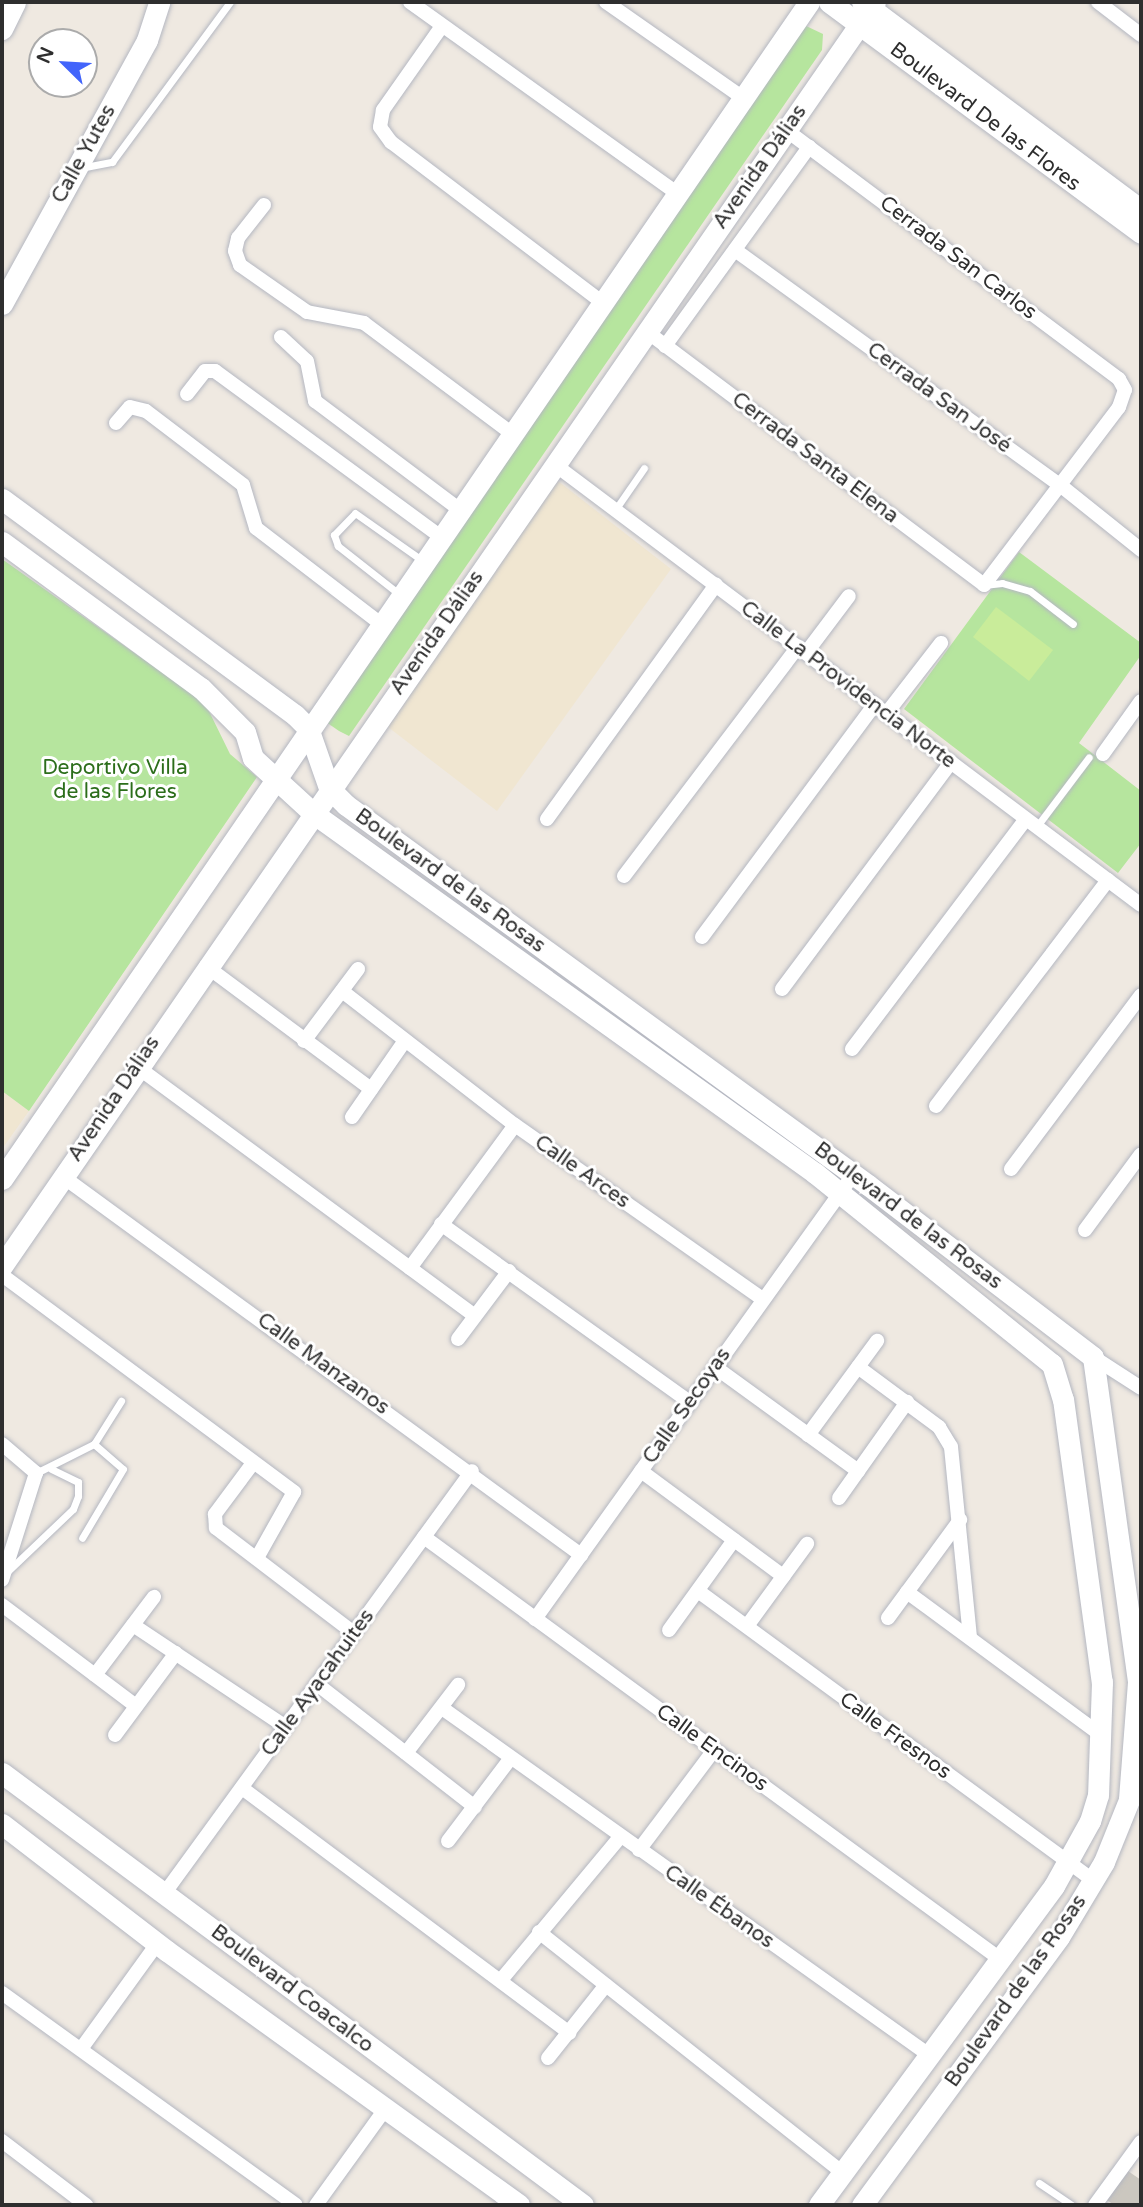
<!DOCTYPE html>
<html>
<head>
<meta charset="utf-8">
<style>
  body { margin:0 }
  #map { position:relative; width:1143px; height:2207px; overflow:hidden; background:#efe9e1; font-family:"Varela Round",sans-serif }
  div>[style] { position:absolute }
  .education>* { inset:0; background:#f0e6d1 }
  .green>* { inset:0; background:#b6e59e }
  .pitch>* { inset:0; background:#c9ec9a }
  .building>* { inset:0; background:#cbc7bf }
  .roads { filter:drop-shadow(0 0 2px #b4b7c1) drop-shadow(0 0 2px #b4b7c1) }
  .lane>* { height:7px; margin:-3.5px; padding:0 3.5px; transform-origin:3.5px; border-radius:3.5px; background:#fff }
  .street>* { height:14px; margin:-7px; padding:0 7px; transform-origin:7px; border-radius:7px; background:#fff }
  .secondary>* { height:21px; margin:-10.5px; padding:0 10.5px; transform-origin:10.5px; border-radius:10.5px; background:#fff }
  span { translate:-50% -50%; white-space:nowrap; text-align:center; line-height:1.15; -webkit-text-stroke:6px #fff; paint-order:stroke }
  .street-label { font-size:21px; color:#2e2e2e }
  .park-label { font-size:21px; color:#2c6e1b }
  .frame { position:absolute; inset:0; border:4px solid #2e2e2e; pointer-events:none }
  .north { position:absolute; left:28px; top:28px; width:70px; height:70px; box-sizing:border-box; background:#fff; border:2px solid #ababab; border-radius:50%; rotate:294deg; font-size:19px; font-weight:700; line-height:28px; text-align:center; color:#2e2e2e }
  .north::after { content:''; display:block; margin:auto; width:24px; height:32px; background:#4264fb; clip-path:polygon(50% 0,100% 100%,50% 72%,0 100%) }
</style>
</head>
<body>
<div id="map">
  <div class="education">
    <i style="clip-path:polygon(558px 481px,671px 569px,497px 811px,388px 727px)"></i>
    <i style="clip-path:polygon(2px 1091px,29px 1111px,2px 1149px)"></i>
  </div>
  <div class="green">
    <i style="clip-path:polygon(804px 25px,823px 34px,822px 50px,349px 736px,339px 731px,326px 722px)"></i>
    <i style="clip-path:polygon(1019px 552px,1141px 643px,1141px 655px,1079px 743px,1141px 791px,1141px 843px,1118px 873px,904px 709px)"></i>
    <i style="clip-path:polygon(2px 559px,205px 703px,230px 754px,257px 777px,29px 1111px,2px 1091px)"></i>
  </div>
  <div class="pitch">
    <i style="clip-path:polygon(996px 607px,1053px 650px,1029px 681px,973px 637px)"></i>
  </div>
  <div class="building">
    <i style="clip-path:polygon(1128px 2171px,1141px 2180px,1141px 2205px,1114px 2205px,1107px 2200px)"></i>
  </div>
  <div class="roads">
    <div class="lane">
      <i style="left:80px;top:168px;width:33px;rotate:-11deg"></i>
      <i style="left:112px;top:162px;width:199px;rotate:-53.6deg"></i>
      <i style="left:615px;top:510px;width:51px;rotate:-55.4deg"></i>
      <i style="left:984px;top:585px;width:18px;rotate:-6deg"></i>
      <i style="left:1002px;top:583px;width:29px;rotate:16deg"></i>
      <i style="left:1030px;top:591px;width:54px;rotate:37.5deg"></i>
      <i style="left:399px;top:594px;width:78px;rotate:-141.8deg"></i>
      <i style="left:338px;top:546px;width:12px;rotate:-110deg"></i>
      <i style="left:334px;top:535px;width:30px;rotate:-46deg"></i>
      <i style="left:355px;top:513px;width:83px;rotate:35.2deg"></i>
      <i style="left:1037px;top:826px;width:86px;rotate:-53deg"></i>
      <i style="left:94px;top:1444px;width:51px;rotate:-57.9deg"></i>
      <i style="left:36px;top:1473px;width:65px;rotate:-26.6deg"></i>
      <i style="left:94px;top:1444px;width:38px;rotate:41deg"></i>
      <i style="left:123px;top:1469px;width:80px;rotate:120.7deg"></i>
      <i style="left:9px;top:1570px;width:88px;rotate:-43.6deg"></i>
      <i style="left:73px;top:1509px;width:14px;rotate:-69deg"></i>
      <i style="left:78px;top:1496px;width:14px;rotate:-90deg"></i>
      <i style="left:78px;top:1482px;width:30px;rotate:-154deg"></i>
      <i style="left:1039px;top:2183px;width:40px;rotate:34deg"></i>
    </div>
    <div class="street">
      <i style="left:410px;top:2px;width:328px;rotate:35.6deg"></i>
      <i style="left:606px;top:2px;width:167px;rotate:35deg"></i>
      <i style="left:1098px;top:2px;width:54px;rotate:37.5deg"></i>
      <i style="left:442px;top:26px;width:103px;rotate:125.1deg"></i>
      <i style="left:383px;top:110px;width:17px;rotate:100deg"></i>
      <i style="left:380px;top:127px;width:19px;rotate:54deg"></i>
      <i style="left:391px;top:142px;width:265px;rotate:37.2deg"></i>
      <i style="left:264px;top:205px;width:42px;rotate:128.2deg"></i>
      <i style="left:238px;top:238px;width:13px;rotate:103deg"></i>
      <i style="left:235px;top:251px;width:15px;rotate:70deg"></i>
      <i style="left:240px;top:265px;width:82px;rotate:35deg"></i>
      <i style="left:307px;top:312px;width:58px;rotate:10.9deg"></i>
      <i style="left:364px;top:323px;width:184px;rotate:36.8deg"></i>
      <i style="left:735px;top:250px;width:401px;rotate:35.9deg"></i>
      <i style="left:1060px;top:485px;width:104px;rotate:38.7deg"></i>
      <i style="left:646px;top:331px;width:423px;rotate:36.9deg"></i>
      <i style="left:984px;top:585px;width:223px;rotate:-52.8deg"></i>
      <i style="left:1119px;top:407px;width:18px;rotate:-71deg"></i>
      <i style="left:1125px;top:390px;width:13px;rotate:-119deg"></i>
      <i style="left:1119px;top:379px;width:416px;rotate:-143.2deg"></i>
      <i style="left:281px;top:337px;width:35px;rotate:43deg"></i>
      <i style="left:307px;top:361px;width:41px;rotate:78.7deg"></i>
      <i style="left:315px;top:401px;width:180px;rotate:36.9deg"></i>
      <i style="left:665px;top:346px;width:246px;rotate:-54.1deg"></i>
      <i style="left:187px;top:394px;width:29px;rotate:-52deg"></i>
      <i style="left:205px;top:371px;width:10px"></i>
      <i style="left:215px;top:371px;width:279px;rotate:36.3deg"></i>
      <i style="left:116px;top:423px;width:21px;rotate:-49deg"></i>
      <i style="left:130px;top:407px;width:16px;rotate:14deg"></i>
      <i style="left:146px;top:411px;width:122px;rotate:37.3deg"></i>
      <i style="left:243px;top:485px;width:45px;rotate:73.2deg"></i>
      <i style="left:256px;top:528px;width:156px;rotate:37.5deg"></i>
      <i style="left:554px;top:464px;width:734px;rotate:36.92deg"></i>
      <i style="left:806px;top:653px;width:71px;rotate:-53deg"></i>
      <i style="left:886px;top:714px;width:90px;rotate:-52.2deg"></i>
      <i style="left:1103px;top:754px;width:65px;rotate:-54.4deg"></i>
      <i style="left:547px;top:819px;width:289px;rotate:-54.2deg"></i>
      <i style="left:624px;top:876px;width:288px;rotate:-52.8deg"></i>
      <i style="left:702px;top:937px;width:289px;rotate:-53.4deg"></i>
      <i style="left:206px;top:966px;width:206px;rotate:36.7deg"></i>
      <i style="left:782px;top:989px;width:283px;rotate:-53.3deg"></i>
      <i style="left:342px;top:991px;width:219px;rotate:37.8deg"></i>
      <i style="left:515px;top:1125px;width:303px;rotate:35.1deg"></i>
      <i style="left:304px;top:1041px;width:90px;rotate:-53.1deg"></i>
      <i style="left:852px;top:1049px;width:288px;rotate:-52.9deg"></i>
      <i style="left:136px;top:1066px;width:421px;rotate:36.4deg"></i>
      <i style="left:936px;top:1106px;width:284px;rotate:-52.7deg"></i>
      <i style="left:352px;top:1117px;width:91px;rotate:-55.3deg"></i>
      <i style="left:1011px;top:1169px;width:217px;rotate:-53.2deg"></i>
      <i style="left:62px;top:1176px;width:643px;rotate:36.14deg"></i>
      <i style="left:441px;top:1224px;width:306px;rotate:35.6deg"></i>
      <i style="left:1085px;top:1230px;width:94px;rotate:-53.6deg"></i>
      <i style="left:410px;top:1268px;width:177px;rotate:-53.7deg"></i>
      <i style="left:2px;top:1275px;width:364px;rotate:36.6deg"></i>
      <i style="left:294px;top:1492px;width:76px;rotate:119.3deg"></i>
      <i style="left:458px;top:1339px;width:85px;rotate:-53.1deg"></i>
      <i style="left:1093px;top:1357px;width:57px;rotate:32.9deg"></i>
      <i style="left:715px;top:1367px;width:177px;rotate:36deg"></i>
      <i style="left:858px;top:1367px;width:101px;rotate:36.5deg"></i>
      <i style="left:939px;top:1427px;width:23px;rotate:59deg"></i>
      <i style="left:951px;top:1447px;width:190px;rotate:84.3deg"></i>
      <i style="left:808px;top:1435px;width:117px;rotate:-53.7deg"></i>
      <i style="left:2px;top:1444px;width:45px;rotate:40.5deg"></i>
      <i style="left:36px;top:1473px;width:112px;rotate:107.6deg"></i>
      <i style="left:253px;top:1463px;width:64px;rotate:126.7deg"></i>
      <i style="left:215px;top:1514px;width:14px;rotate:86deg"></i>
      <i style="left:216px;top:1528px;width:173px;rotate:37.3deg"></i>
      <i style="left:641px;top:1471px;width:177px;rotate:36.5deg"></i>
      <i style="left:839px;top:1498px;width:118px;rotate:-54.7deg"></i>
      <i style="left:424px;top:1537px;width:714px;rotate:36.23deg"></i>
      <i style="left:698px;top:1591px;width:489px;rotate:36.2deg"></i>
      <i style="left:907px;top:1592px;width:242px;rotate:36.4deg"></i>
      <i style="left:2px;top:1605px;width:168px;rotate:37deg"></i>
      <i style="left:888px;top:1618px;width:122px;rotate:-53.7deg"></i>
      <i style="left:535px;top:1619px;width:546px;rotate:-54.39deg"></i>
      <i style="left:133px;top:1625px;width:184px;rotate:33.7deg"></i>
      <i style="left:747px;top:1626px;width:102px;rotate:-53.8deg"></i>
      <i style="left:669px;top:1630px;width:111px;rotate:-54.2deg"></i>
      <i style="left:95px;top:1675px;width:98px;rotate:-52.9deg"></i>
      <i style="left:317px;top:1684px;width:200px;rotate:37.9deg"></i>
      <i style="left:442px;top:1708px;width:598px;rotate:35.47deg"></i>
      <i style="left:115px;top:1735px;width:102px;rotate:-53.4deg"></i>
      <i style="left:406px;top:1753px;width:86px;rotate:-52.6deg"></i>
      <i style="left:242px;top:1788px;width:409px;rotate:36.8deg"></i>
      <i style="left:448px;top:1841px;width:103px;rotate:-52.9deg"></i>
      <i style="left:639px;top:1850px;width:125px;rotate:-53.1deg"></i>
      <i style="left:164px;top:1894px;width:523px;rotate:-53.94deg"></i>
      <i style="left:539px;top:1932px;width:389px;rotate:38.4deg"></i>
      <i style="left:501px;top:1980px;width:186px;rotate:-50.2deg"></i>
      <i style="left:2px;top:1993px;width:362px;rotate:35.8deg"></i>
      <i style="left:81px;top:2049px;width:130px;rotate:-54.1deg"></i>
      <i style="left:548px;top:2058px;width:93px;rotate:-51.5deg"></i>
      <i style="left:2px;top:2141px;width:106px;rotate:37.3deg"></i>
      <i style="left:316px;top:2205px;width:120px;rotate:-54.2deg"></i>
      <i style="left:1095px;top:2205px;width:78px;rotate:-53.9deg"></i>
    </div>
    <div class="secondary">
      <i style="left:829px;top:2px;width:388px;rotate:36.5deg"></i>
      <i style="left:862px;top:2px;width:348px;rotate:36.7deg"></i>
      <i style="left:2px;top:29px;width:30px;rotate:-64deg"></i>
      <i style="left:2px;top:304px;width:301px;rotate:-61.2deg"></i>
      <i style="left:147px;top:40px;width:40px;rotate:-72deg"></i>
      <i style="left:2px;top:499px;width:364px;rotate:36.4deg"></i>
      <i style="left:295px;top:715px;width:18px;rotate:45deg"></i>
      <i style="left:308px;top:728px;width:64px;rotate:70.7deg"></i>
      <i style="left:329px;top:788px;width:24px;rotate:45deg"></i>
      <i style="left:346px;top:805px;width:646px;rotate:36.05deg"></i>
      <i style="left:868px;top:1185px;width:283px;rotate:37.4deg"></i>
      <i style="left:1093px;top:1357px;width:328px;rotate:82.1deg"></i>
      <i style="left:1138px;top:1682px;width:118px;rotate:94.4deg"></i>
      <i style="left:1129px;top:1800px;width:67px;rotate:112deg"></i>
      <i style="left:1104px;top:1862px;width:87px;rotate:121deg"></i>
      <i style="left:1059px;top:1937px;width:333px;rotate:126.3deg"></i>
      <i style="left:2px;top:542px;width:247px;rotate:36.3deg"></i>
      <i style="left:201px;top:688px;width:62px;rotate:45deg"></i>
      <i style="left:245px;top:732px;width:27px;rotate:73deg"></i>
      <i style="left:253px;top:758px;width:81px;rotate:42.5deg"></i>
      <i style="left:313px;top:813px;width:618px;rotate:35.65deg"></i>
      <i style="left:815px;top:1173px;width:304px;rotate:38.9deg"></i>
      <i style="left:1052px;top:1364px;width:37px;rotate:73deg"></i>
      <i style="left:1063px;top:1399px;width:286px;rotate:82.2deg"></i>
      <i style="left:1102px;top:1682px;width:113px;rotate:92deg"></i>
      <i style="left:1098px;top:1795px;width:27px;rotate:107deg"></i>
      <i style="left:1090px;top:1821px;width:74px;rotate:119deg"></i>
      <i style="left:1054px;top:1886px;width:396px;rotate:126.4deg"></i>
      <i style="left:2px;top:1179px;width:1427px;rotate:-55.56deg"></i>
      <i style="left:2px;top:1266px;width:1536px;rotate:-55.37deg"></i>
      <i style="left:2px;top:1773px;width:724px;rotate:36.63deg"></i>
      <i style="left:2px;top:1824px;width:208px;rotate:37.6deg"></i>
      <i style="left:167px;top:1951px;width:434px;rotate:35.8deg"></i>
    </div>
  </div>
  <div class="street-label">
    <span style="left:985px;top:117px;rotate:37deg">Boulevard De las Flores</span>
    <span style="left:84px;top:154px;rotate:-61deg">Calle Yutes</span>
    <span style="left:760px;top:167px;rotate:-55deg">Avenida Dálias</span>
    <span style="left:958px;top:258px;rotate:37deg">Cerrada San Carlos</span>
    <span style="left:939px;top:398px;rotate:36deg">Cerrada San José</span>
    <span style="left:815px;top:458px;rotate:37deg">Cerrada Santa Elena</span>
    <span style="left:437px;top:633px;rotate:-55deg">Avenida Dálias</span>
    <span style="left:848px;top:685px;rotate:37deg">Calle La Providencia Norte</span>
    <span style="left:450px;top:881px;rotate:36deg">Boulevard de las Rosas</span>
    <span style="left:114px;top:1099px;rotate:-56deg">Avenida Dálias</span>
    <span style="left:582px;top:1172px;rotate:35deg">Calle Arces</span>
    <span style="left:908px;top:1216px;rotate:37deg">Boulevard de las Rosas</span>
    <span style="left:323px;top:1364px;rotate:36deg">Calle Manzanos</span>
    <span style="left:687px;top:1406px;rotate:-55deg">Calle Secoyas</span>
    <span style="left:318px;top:1683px;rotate:-54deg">Calle Ayacahuites</span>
    <span style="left:895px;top:1736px;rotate:36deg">Calle Fresnos</span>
    <span style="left:712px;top:1748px;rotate:36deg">Calle Encinos</span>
    <span style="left:719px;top:1907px;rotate:35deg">Calle Ébanos</span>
    <span style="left:292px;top:1989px;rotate:37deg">Boulevard Coacalco</span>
    <span style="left:1016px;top:1991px;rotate:-55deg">Boulevard de las Rosas</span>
  </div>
  <div class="park-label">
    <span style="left:115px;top:780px">Deportivo Villa<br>de las Flores</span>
  </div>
  <div class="frame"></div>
  <div class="north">N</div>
</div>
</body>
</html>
